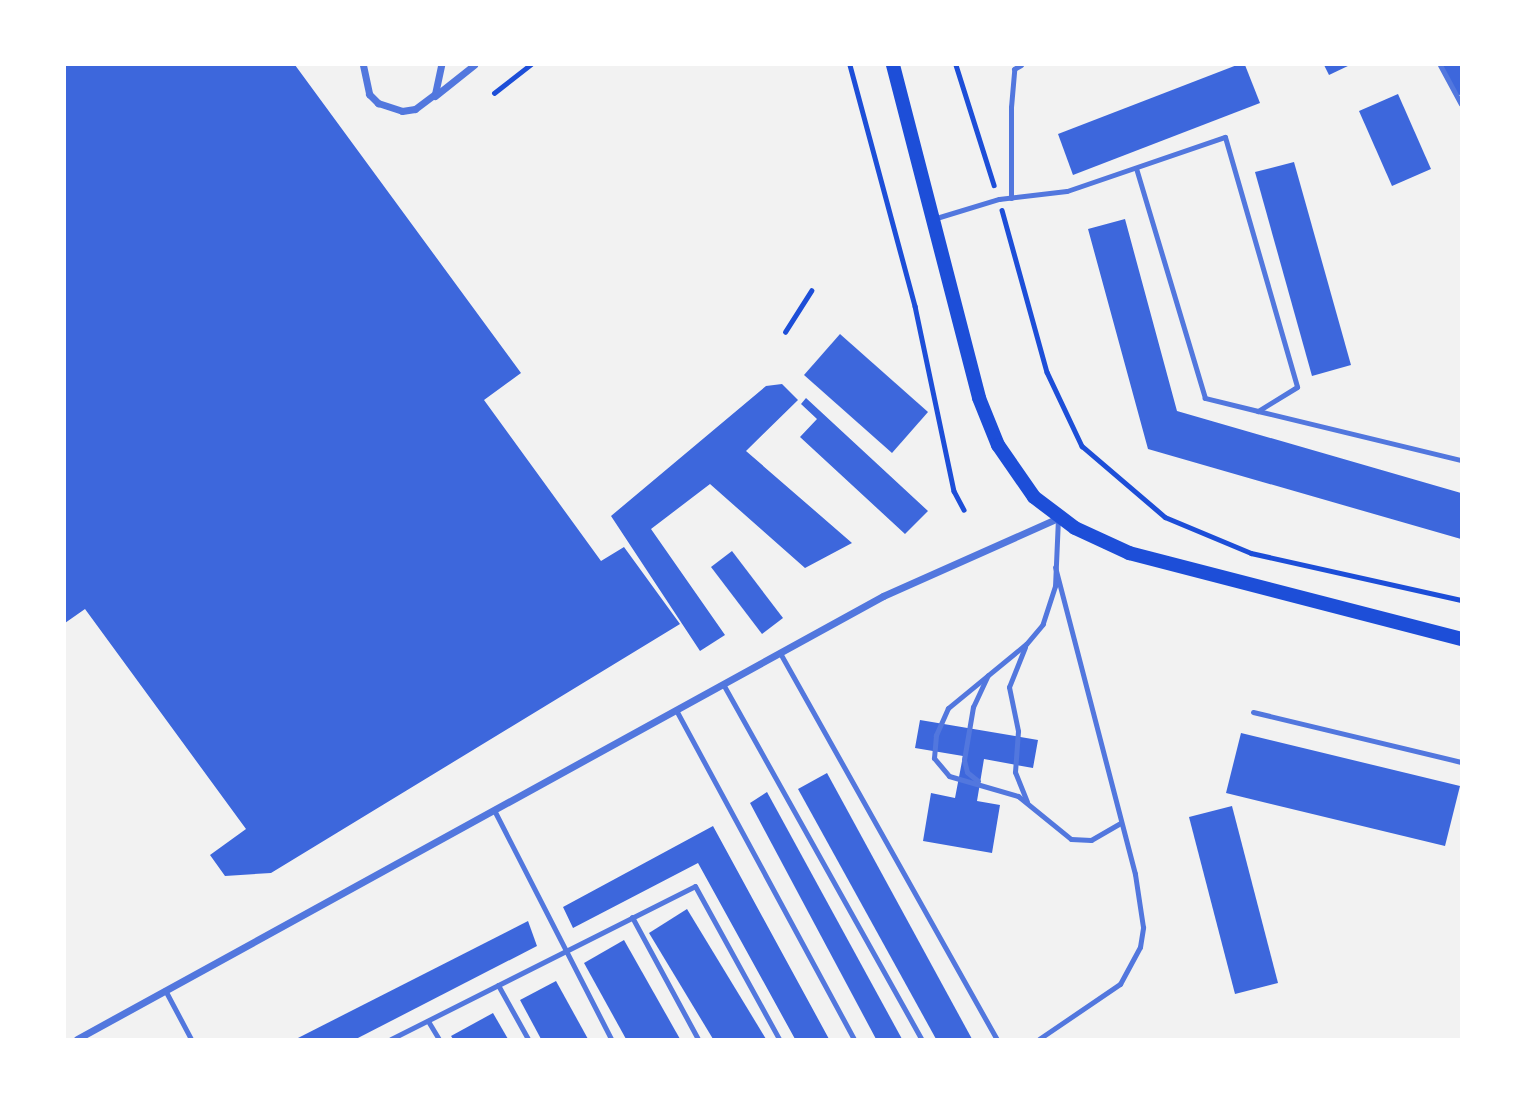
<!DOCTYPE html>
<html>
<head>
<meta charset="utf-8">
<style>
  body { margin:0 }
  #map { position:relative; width:1526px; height:1104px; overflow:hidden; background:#f2f2f2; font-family:Overpass,sans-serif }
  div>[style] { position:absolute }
  .building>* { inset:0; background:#3d67dc }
  .path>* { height:4.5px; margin:-2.25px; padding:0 2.25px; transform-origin:2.25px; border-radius:2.25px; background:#1d4ed8 }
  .service>* { height:5px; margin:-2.5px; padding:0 2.5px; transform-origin:2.5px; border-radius:2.5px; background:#5277de }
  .minor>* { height:7px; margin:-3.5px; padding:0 3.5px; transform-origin:3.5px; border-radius:3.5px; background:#5277de }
  .secondary>* { height:14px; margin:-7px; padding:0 7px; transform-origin:7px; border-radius:7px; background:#1d4ed8 }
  span { translate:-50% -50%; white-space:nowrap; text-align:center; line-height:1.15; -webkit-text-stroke:7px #fff; paint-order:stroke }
  .frame { position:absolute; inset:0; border:66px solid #fff; pointer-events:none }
</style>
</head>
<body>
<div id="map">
  <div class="building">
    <i style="clip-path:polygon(65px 65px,295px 65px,521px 373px,484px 400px,601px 561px,624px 547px,680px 624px,271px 873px,225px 876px,210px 855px,246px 829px,85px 609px,65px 623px)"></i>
    <i style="clip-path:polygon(1237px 65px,1245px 65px,1260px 103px,1073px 175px,1058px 134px)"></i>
    <i style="clip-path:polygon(1324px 65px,1350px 65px,1329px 75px)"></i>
    <i style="clip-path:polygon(1441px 65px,1461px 65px,1461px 94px,1458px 96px)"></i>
    <i style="clip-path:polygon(1398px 94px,1431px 169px,1392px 186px,1359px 111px)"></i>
    <i style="clip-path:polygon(1294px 162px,1351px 365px,1312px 376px,1255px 172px)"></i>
    <i style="clip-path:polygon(1125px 219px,1177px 411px,1461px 493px,1461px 539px,1148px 449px,1088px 229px)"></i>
    <i style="clip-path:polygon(840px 334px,928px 412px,892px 453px,804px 375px)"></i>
    <i style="clip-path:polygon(782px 384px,798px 400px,746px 451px,852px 543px,805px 568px,710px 484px,651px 529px,725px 635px,700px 651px,611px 516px,766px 386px)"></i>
    <i style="clip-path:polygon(806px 398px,928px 511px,905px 534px,800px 437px,817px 419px,801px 404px)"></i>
    <i style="clip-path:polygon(732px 551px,783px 618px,762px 634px,711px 567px)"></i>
    <i style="clip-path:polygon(920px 720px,1038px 740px,1033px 768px,984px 759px,977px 801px,1000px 805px,992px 853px,923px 841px,931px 793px,955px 798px,963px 756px,915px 748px)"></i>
    <i style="clip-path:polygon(1241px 733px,1460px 786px,1445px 846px,1226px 793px)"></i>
    <i style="clip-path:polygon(827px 773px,972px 1039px,936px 1039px,798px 789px)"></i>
    <i style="clip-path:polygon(767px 792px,902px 1039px,876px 1039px,750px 803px)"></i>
    <i style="clip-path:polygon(1232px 806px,1278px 983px,1235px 994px,1189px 817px)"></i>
    <i style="clip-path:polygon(713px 826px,829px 1039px,795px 1039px,698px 863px,573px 928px,563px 907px)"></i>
    <i style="clip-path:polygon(687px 909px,766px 1039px,713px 1039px,649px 933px)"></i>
    <i style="clip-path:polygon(528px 921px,537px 946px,356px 1039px,296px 1039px)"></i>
    <i style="clip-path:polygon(624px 940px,680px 1039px,626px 1039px,584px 963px)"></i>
    <i style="clip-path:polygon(556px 981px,588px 1039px,541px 1039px,520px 1000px)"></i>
    <i style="clip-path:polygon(493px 1013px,508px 1039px,453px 1039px,451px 1036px)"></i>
  </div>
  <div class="path">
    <i style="left:850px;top:65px;width:250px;rotate:74.9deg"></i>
    <i style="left:915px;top:306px;width:189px;rotate:78.1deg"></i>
    <i style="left:954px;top:491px;width:21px;rotate:62deg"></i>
    <i style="left:956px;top:65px;width:126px;rotate:72.4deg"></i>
    <i style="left:494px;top:93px;width:46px;rotate:-37.9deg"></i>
    <i style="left:1002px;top:210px;width:168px;rotate:74.5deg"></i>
    <i style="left:1047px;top:372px;width:82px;rotate:64.7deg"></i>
    <i style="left:1082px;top:446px;width:109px;rotate:40.5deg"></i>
    <i style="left:1165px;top:517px;width:93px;rotate:22.7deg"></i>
    <i style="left:1251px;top:553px;width:215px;rotate:12.6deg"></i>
    <i style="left:785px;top:332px;width:49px;rotate:-57.6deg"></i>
  </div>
  <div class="service">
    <i style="left:1440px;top:65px;width:44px;rotate:61.7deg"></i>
    <i style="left:1011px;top:198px;width:91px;rotate:-90deg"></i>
    <i style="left:1011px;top:107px;width:38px;rotate:-85deg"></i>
    <i style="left:1014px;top:69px;width:8px;rotate:-30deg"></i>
    <i style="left:933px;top:219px;width:69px;rotate:-16.9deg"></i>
    <i style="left:999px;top:199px;width:68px;rotate:-6.7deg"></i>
    <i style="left:1067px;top:191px;width:167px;rotate:-18.9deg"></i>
    <i style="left:1225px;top:137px;width:260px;rotate:73.9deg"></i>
    <i style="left:1297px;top:387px;width:46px;rotate:148.4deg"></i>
    <i style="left:1258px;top:411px;width:55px;rotate:-166.2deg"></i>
    <i style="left:1205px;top:398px;width:240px;rotate:-106.7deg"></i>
    <i style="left:1258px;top:411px;width:209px;rotate:13.6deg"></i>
    <i style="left:1058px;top:518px;width:68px;rotate:92.5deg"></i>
    <i style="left:1055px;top:586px;width:40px;rotate:108deg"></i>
    <i style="left:1043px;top:624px;width:26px;rotate:130deg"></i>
    <i style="left:1026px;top:644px;width:101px;rotate:140.6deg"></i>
    <i style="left:948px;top:708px;width:30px;rotate:114deg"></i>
    <i style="left:936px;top:735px;width:23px;rotate:95deg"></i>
    <i style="left:934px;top:758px;width:23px;rotate:50deg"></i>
    <i style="left:949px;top:776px;width:72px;rotate:16.2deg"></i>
    <i style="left:1018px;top:796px;width:68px;rotate:39.1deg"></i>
    <i style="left:1071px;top:839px;width:20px;rotate:3deg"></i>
    <i style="left:1091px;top:840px;width:34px;rotate:-30deg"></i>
    <i style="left:1025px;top:647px;width:43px;rotate:111.8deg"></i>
    <i style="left:1009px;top:687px;width:45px;rotate:78.4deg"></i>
    <i style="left:1018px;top:731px;width:41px;rotate:94.2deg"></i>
    <i style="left:1015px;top:772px;width:32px;rotate:68deg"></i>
    <i style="left:780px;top:653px;width:443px;rotate:60.7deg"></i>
    <i style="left:723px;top:684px;width:406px;rotate:60.8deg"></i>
    <i style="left:676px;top:710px;width:374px;rotate:61.6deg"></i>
    <i style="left:1253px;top:712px;width:214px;rotate:13.5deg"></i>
    <i style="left:978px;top:781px;width:14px;rotate:-141deg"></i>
    <i style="left:967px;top:772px;width:12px;rotate:-104deg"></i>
    <i style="left:964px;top:760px;width:54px;rotate:-80.4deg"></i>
    <i style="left:973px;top:707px;width:35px;rotate:-65deg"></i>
    <i style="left:494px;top:810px;width:257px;rotate:62.9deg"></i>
    <i style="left:632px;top:917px;width:139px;rotate:61.6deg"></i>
    <i style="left:498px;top:985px;width:62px;rotate:60.9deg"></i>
    <i style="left:165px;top:990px;width:55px;rotate:62deg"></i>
    <i style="left:428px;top:1021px;width:21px;rotate:59deg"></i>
    <i style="left:391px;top:1039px;width:340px;rotate:-26.7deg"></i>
    <i style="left:695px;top:886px;width:175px;rotate:61.2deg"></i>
    <i style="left:1039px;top:1039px;width:98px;rotate:-34.2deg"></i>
    <i style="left:1120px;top:984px;width:42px;rotate:-61.6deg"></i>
    <i style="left:1140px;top:947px;width:20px;rotate:-81deg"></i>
    <i style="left:1143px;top:927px;width:54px;rotate:-98.6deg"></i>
    <i style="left:1135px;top:874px;width:317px;rotate:-104.6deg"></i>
  </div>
  <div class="minor">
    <i style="left:363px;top:65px;width:30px;rotate:78deg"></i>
    <i style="left:369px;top:94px;width:13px;rotate:45deg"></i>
    <i style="left:378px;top:103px;width:25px;rotate:18deg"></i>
    <i style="left:402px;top:111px;width:13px;rotate:-9deg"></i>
    <i style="left:415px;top:109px;width:25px;rotate:-37deg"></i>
    <i style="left:435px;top:94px;width:30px;rotate:-78deg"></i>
    <i style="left:435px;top:96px;width:50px;rotate:-38.5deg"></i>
    <i style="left:77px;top:1039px;width:920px;rotate:-28.79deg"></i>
    <i style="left:883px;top:596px;width:192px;rotate:-24deg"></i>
  </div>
  <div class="secondary">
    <i style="left:893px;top:65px;width:344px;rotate:75.5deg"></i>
    <i style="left:979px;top:398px;width:51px;rotate:68deg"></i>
    <i style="left:998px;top:445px;width:63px;rotate:55.3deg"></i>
    <i style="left:1034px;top:497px;width:51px;rotate:37.1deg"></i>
    <i style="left:1075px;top:528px;width:60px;rotate:24.8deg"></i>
    <i style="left:1129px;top:553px;width:343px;rotate:14.5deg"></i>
  </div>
  <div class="frame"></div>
</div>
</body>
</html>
